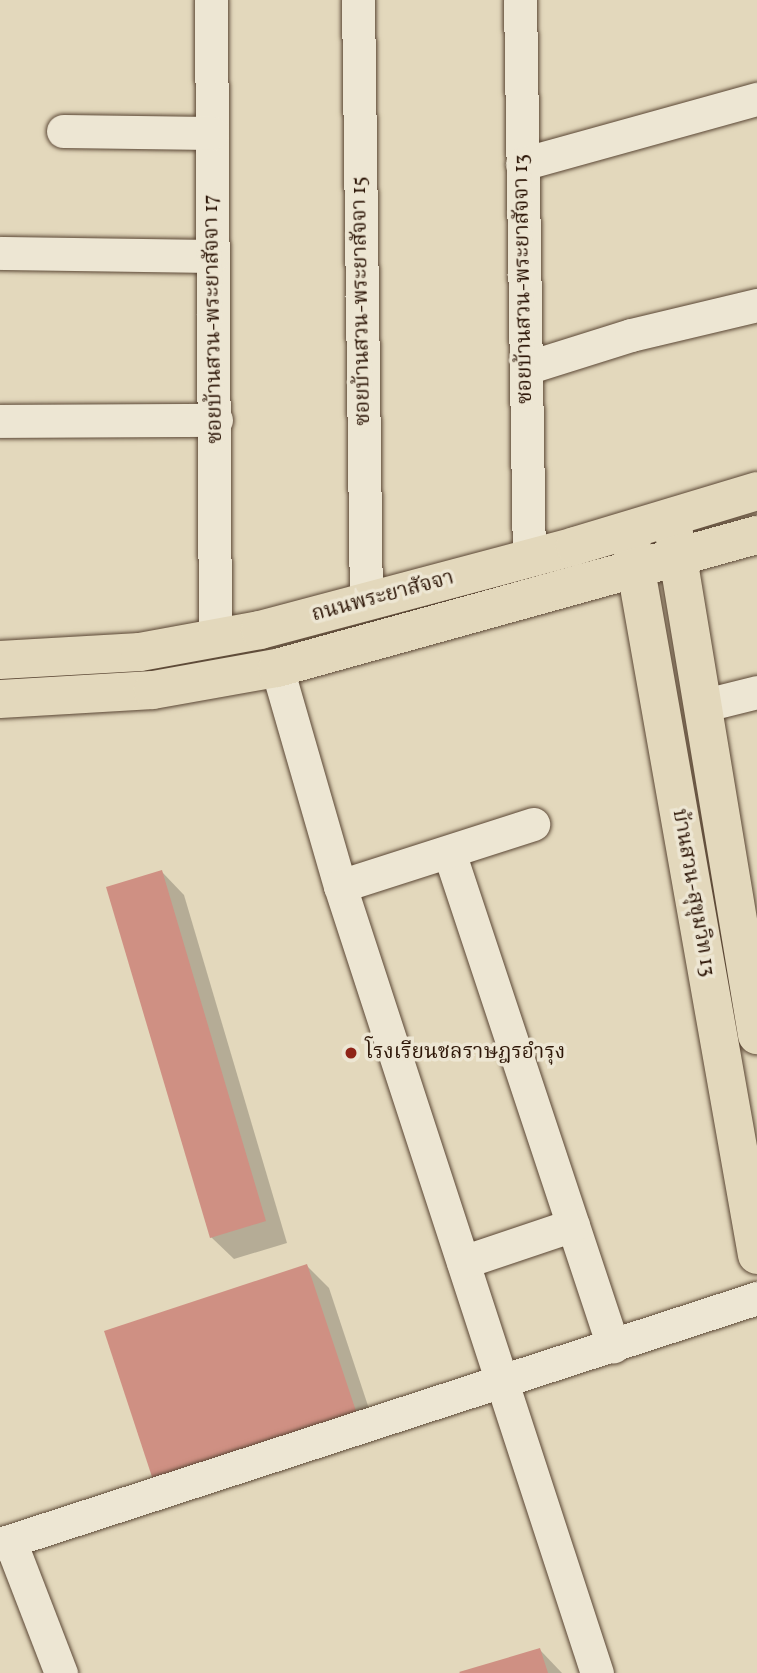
<!DOCTYPE html>
<html>
<head>
<meta charset="utf-8">
<style>
  body { margin:0 }
  #map { position:relative; width:757px; height:1673px; overflow:hidden; background:#e3d8bc; font-family:Vollkorn,"Noto Serif Thai",serif }
  div>[style] { position:absolute }
  .shadow>* { inset:0; background:#0003 }
  .building>* { inset:0; background:#cf9083 }
  .roads { filter:drop-shadow(0 0 2px #5a4634) drop-shadow(0 0 2px #5a4634) }
  .minor>* { height:33px; margin:-16.5px; padding:0 16.5px; transform-origin:16.5px; border-radius:16.5px; background:#ede6d3 }
  .major>* { height:38px; margin:-19px; padding:0 19px; transform-origin:19px; border-radius:19px; background:#e3d8bc }
  .dots>* { width:19px; height:19px; translate:-50% -50%; box-sizing:border-box; border:4px solid #ede6d3; border-radius:50% }
  span { translate:-50% -50%; white-space:nowrap; text-align:center; line-height:1.15; -webkit-text-stroke:7px #ede6d3; paint-order:stroke }
  .street-label { font-size:21px; color:#2d1607 }
  .poi-label { font-size:21px; color:#2d1607 }
  .left { translate:0 -50%; text-align:left }
</style>
</head>
<body>
<div id="map">
  <div class="shadow">
    <i style="clip-path:polygon(162px 872px,184px 895px,287px 1243px,234px 1259px,211px 1237px)"></i>
    <i style="clip-path:polygon(307px 1266px,329px 1288px,378px 1436px,177px 1501px)"></i>
    <i style="clip-path:polygon(540px 1650px,562px 1673px,463px 1673px)"></i>
  </div>
  <div class="building">
    <i style="clip-path:polygon(162px 870px,266px 1221px,210px 1238px,106px 887px)"></i>
    <i style="clip-path:polygon(307px 1264px,357px 1414px,153px 1480px,104px 1331px)"></i>
    <i style="clip-path:polygon(540px 1648px,548px 1673px,460px 1673px,459px 1672px)"></i>
  </div>
  <div class="roads">
    <div class="minor">
      <i style="left:211px;top:0;width:638px;rotate:89.64deg"></i>
      <i style="left:358px;top:0;width:602px;rotate:89.24deg"></i>
      <i style="left:520px;top:0;width:558px;rotate:89.08deg"></i>
      <i style="left:63px;top:131px;width:149px;rotate:0.8deg"></i>
      <i style="left:522px;top:164px;width:244px;rotate:-15.5deg"></i>
      <i style="left:0;top:253px;width:213px;rotate:0.8deg"></i>
      <i style="left:526px;top:368px;width:110px;rotate:-17.4deg"></i>
      <i style="left:631px;top:335px;width:130px;rotate:-13.4deg"></i>
      <i style="left:0;top:421px;width:216px;rotate:-0.3deg"></i>
      <i style="left:277px;top:668px;width:227px;rotate:73.9deg"></i>
      <i style="left:340px;top:886px;width:828px;rotate:71.92deg"></i>
      <i style="left:701px;top:706px;width:58px;rotate:-14deg"></i>
      <i style="left:449px;top:852px;width:521px;rotate:71.63deg"></i>
      <i style="left:340px;top:886px;width:203px;rotate:-17.8deg"></i>
      <i style="left:463px;top:1262px;width:116px;rotate:-18.6deg"></i>
      <i style="left:10px;top:1541px;width:142px;rotate:68.9deg"></i>
      <i style="left:0;top:1544px;width:796px;rotate:-18deg"></i>
    </div>
    <div class="major">
      <i style="left:674px;top:533px;width:509px;rotate:80.61deg"></i>
      <i style="left:632px;top:547px;width:719px;rotate:79.99deg"></i>
      <i style="left:0;top:660px;width:140px;rotate:-3.3deg"></i>
      <i style="left:140px;top:652px;width:122px;rotate:-10.4deg"></i>
      <i style="left:260px;top:630px;width:326px;rotate:-14.9deg"></i>
      <i style="left:575px;top:546px;width:190px;rotate:-16.8deg"></i>
      <i style="left:0;top:699px;width:153px;rotate:-3.4deg"></i>
      <i style="left:153px;top:690px;width:126px;rotate:-10.1deg"></i>
      <i style="left:277px;top:668px;width:498px;rotate:-15.5deg"></i>
    </div>
  </div>
  <div class="dots">
    <i style="left:351px;top:1053px;background:#8f2418"></i>
  </div>
  <div class="street-label">
    <span style="left:524px;top:279px;rotate:-91deg">ซอยบ้านสวน-พระยาสัจจา 13</span>
    <span style="left:362px;top:301px;rotate:-91deg">ซอยบ้านสวน-พระยาสัจจา 15</span>
    <span style="left:214px;top:319px;rotate:-91deg">ซอยบ้านสวน-พระยาสัจจา 17</span>
    <span style="left:383px;top:597px;rotate:-15deg">ถนนพระยาสัจจา</span>
    <span style="left:693px;top:893px;rotate:80deg">บ้านสวน-สุขุมวิท 13</span>
  </div>
  <div class="poi-label">
    <span class="left" style="left:365px;top:1053px">โรงเรียนชลราษฎรอำรุง</span>
  </div>
</div>
</body>
</html>
